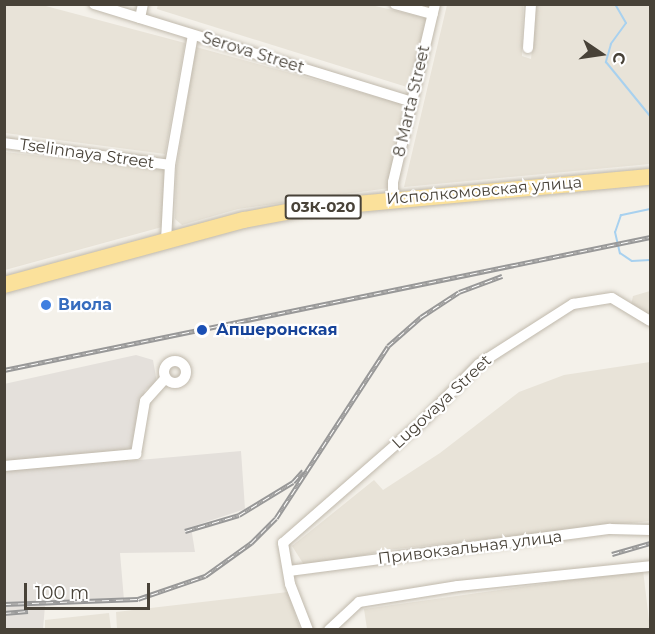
<!DOCTYPE html>
<html>
<head>
<meta charset="utf-8">
<style>
  body { margin:0 }
  #map { position:relative; width:655px; height:634px; overflow:hidden; background:#f4f1ea; font-family:Montserrat,sans-serif }
  div>[style] { position:absolute }
  .residential>* { inset:0; background:#e8e3d8 }
  .industrial>* { inset:0; background:#e4e0db }
  .stream>* { height:2px; margin:-1px; padding:0 1px; transform-origin:1px; border-radius:1px; background:#a8d1ef }
  .roads { filter:drop-shadow(0 0 2px #c0b9ac) drop-shadow(0 0 2px #c0b9ac) }
  .minor>* { height:10px; margin:-5px; padding:0 5px; transform-origin:5px; border-radius:5px; background:#fff }
  .minor>.ring { margin:-5px; padding:0; box-sizing:content-box; background:none; border:10px solid #fff; border-radius:50% }
  .primary>* { height:16px; margin:-8px; padding:0 8px; transform-origin:8px; border-radius:8px; background:#fbe19b }
  .rail>* { height:4.5px; margin-top:-2.25px; transform-origin:0; background:repeating-linear-gradient(90deg,#fff 0 7px,#989898 0 14px); box-sizing:border-box; border-block:2px solid #989898 }
  .dots>* { width:16px; height:16px; translate:-50% -50%; box-sizing:border-box; border:3px solid #fff; border-radius:50% }
  span { translate:-50% -50%; white-space:nowrap; text-align:center; line-height:1.15; -webkit-text-stroke:4.5px #fff; paint-order:stroke }
  .shield-label span { padding:2px 4px; background:#fff; border:2px solid; border-radius:4px; -webkit-text-stroke-width:0 }
  .shield-label { font-size:15px; color:#484238; font-weight:700 }
  .street-label { font-size:16px; color:#484238 }
  .shop-label { font-size:16px; color:#366cbe; font-weight:700 }
  .left { translate:0 -50%; text-align:left }
  .transit-label { font-size:16px; color:#164399; font-weight:700 }
  .frame { position:absolute; inset:0; border:6px solid #484238; pointer-events:none }
  .north { position:absolute; left:571px; top:24px; width:60px; height:60px; -webkit-text-stroke:4px #fff; paint-order:stroke; rotate:103deg; font-size:16px; font-weight:700; line-height:24px; text-align:center; color:#484238 }
  .north::after { content:''; display:block; margin:auto; width:21px; height:27px; background:#484238; clip-path:polygon(50% 0,100% 100%,50% 72%,0 100%) }
  .scale { position:absolute; left:24px; top:583px; width:126px; height:27px; box-sizing:border-box; border:3px solid #484238; border-top:0; padding-left:8px; font-size:18px; line-height:21px; white-space:nowrap; color:#484238; -webkit-text-stroke:4px #fff; paint-order:stroke }
</style>
</head>
<body>
<div id="map">
  <div class="residential">
    <i style="clip-path:polygon(5px 4px,42px 5px,185px 43px,165px 154px,5px 133px)"></i>
    <i style="clip-path:polygon(158px 4px,367px 4px,426px 18px,410px 88px,157px 9px)"></i>
    <i style="clip-path:polygon(447px 5px,523px 5px,522px 56px,531px 59px,536px 5px,650px 5px,650px 164px,404px 187px)"></i>
    <i style="clip-path:polygon(196px 47px,407px 105px,389px 188px,238px 209px,182px 225px,175px 219px,176px 170px)"></i>
    <i style="clip-path:polygon(5px 152px,168px 170px,162px 227px,5px 270px)"></i>
    <i style="clip-path:polygon(650px 291px,650px 317px,631px 305px,633px 296px)"></i>
    <i style="clip-path:polygon(650px 362px,650px 521px,387px 550px,306px 568px,292px 546px,374px 480px,383px 490px,440px 453px,519px 392px,564px 375px)"></i>
    <i style="clip-path:polygon(643px 570px,650px 629px,367px 629px,364px 609px)"></i>
    <i style="clip-path:polygon(288px 592px,300px 629px,117px 629px,116px 612px)"></i>
    <i style="clip-path:polygon(109px 613px,111px 629px,45px 629px,45px 620px)"></i>
  </div>
  <div class="industrial">
    <i style="clip-path:polygon(136px 355px,153px 360px,157px 383px,145px 390px,128px 461px,241px 451px,245px 509px,191px 527px,195px 552px,120px 553px,124px 600px,45px 606px,43px 629px,5px 629px,4px 384px)"></i>
  </div>
  <div class="stream">
    <i style="left:615px;top:4px;width:22px;rotate:60deg"></i>
    <i style="left:626px;top:23px;width:26px;rotate:126deg"></i>
    <i style="left:611px;top:44px;width:19px;rotate:106deg"></i>
    <i style="left:606px;top:62px;width:70px;rotate:50.8deg"></i>
    <i style="left:650px;top:209px;width:30px;rotate:168deg"></i>
    <i style="left:621px;top:215px;width:18px;rotate:109deg"></i>
    <i style="left:615px;top:232px;width:22px;rotate:77deg"></i>
    <i style="left:620px;top:253px;width:14px;rotate:34deg"></i>
    <i style="left:632px;top:261px;width:18px;rotate:-3deg"></i>
  </div>
  <div class="roads">
    <div class="minor">
      <i style="left:94px;top:4px;width:333px;rotate:17.1deg"></i>
      <i style="left:395px;top:4px;width:39px;rotate:15deg"></i>
      <i style="left:140px;top:18px;width:14px;rotate:-78deg"></i>
      <i style="left:528px;top:48px;width:44px;rotate:-86.1deg"></i>
      <i style="left:4px;top:143px;width:167px;rotate:7.5deg"></i>
      <i style="left:393px;top:199px;width:17px;rotate:-90deg"></i>
      <i style="left:393px;top:182px;width:183px;rotate:-76.7deg"></i>
      <i style="left:166px;top:241px;width:76px;rotate:-87deg"></i>
      <i style="left:170px;top:165px;width:132px;rotate:-80deg"></i>
      <i class="ring" style="left:164px;top:361px;width:12px;height:12px"></i>
      <i style="left:4px;top:466px;width:133px;rotate:-5.2deg"></i>
      <i style="left:136px;top:454px;width:54px;rotate:-80.4deg"></i>
      <i style="left:145px;top:401px;width:31px;rotate:-48deg"></i>
      <i style="left:289px;top:571px;width:324px;rotate:-7.5deg"></i>
      <i style="left:610px;top:529px;width:40px;rotate:1.4deg"></i>
      <i style="left:308px;top:630px;width:49px;rotate:-111.4deg"></i>
      <i style="left:290px;top:584px;width:42px;rotate:-99.7deg"></i>
      <i style="left:283px;top:543px;width:187px;rotate:-41.1deg"></i>
      <i style="left:424px;top:420px;width:78px;rotate:-45.5deg"></i>
      <i style="left:479px;top:364px;width:112px;rotate:-32.6deg"></i>
      <i style="left:573px;top:304px;width:39px;rotate:-9deg"></i>
      <i style="left:612px;top:298px;width:44px;rotate:31.2deg"></i>
      <i style="left:329px;top:630px;width:41px;rotate:-43deg"></i>
      <i style="left:359px;top:602px;width:100px;rotate:-9.2deg"></i>
      <i style="left:458px;top:586px;width:193px;rotate:-5.9deg"></i>
    </div>
    <div class="primary">
      <i style="left:4px;top:285px;width:249px;rotate:-15.2deg"></i>
      <i style="left:244px;top:220px;width:60px;rotate:-10.6deg"></i>
      <i style="left:303px;top:209px;width:348px;rotate:-5.3deg"></i>
    </div>
  </div>
  <div class="rail">
    <i style="left:4px;top:370px;width:660px;rotate:-11.63deg"></i>
    <i style="left:185px;top:531px;width:56px;rotate:-16.5deg"></i>
    <i style="left:239px;top:515px;width:63px;rotate:-31.4deg"></i>
    <i style="left:293px;top:482px;width:15px;rotate:-48deg"></i>
    <i style="left:612px;top:554px;width:40px;rotate:-16deg"></i>
    <i style="left:4px;top:604px;width:134px;rotate:-2.1deg"></i>
    <i style="left:138px;top:599px;width:71px;rotate:-18.9deg"></i>
    <i style="left:205px;top:576px;width:57px;rotate:-35.7deg"></i>
    <i style="left:251px;top:543px;width:35px;rotate:-45deg"></i>
    <i style="left:276px;top:518px;width:205px;rotate:-56.9deg"></i>
    <i style="left:388px;top:346px;width:44px;rotate:-41.3deg"></i>
    <i style="left:421px;top:317px;width:45px;rotate:-33.3deg"></i>
    <i style="left:459px;top:292px;width:46px;rotate:-20.4deg"></i>
    <i style="left:4px;top:613px;width:24px;rotate:-5deg"></i>
  </div>
  <div class="dots">
    <i style="left:46px;top:305px;background:#3f7fe0"></i>
    <i style="left:202px;top:330px;background:#1a4fb4"></i>
  </div>
  <div class="shield-label">
    <span style="left:323px;top:207px">03К-020</span>
  </div>
  <div class="street-label">
    <span style="left:253px;top:53px;rotate:17deg">Serova Street</span>
    <span style="left:412px;top:101px;rotate:-77deg">8 Marta Street</span>
    <span style="left:87px;top:154px;rotate:8deg">Tselinnaya Street</span>
    <span style="left:484px;top:191px;rotate:-5deg">Исполкомовская улица</span>
    <span style="left:442px;top:402px;rotate:-43deg">Lugovaya Street</span>
    <span style="left:470px;top:548px;rotate:-7deg">Привокзальная улица</span>
  </div>
  <div class="shop-label">
    <span class="left" style="left:58px;top:305px">Виола</span>
  </div>
  <div class="transit-label">
    <span class="left" style="left:216px;top:330px">Апшеронская</span>
  </div>
  <div class="frame"></div>
  <div class="north">С</div>
  <div class="scale">100 m</div>
</div>
</body>
</html>
